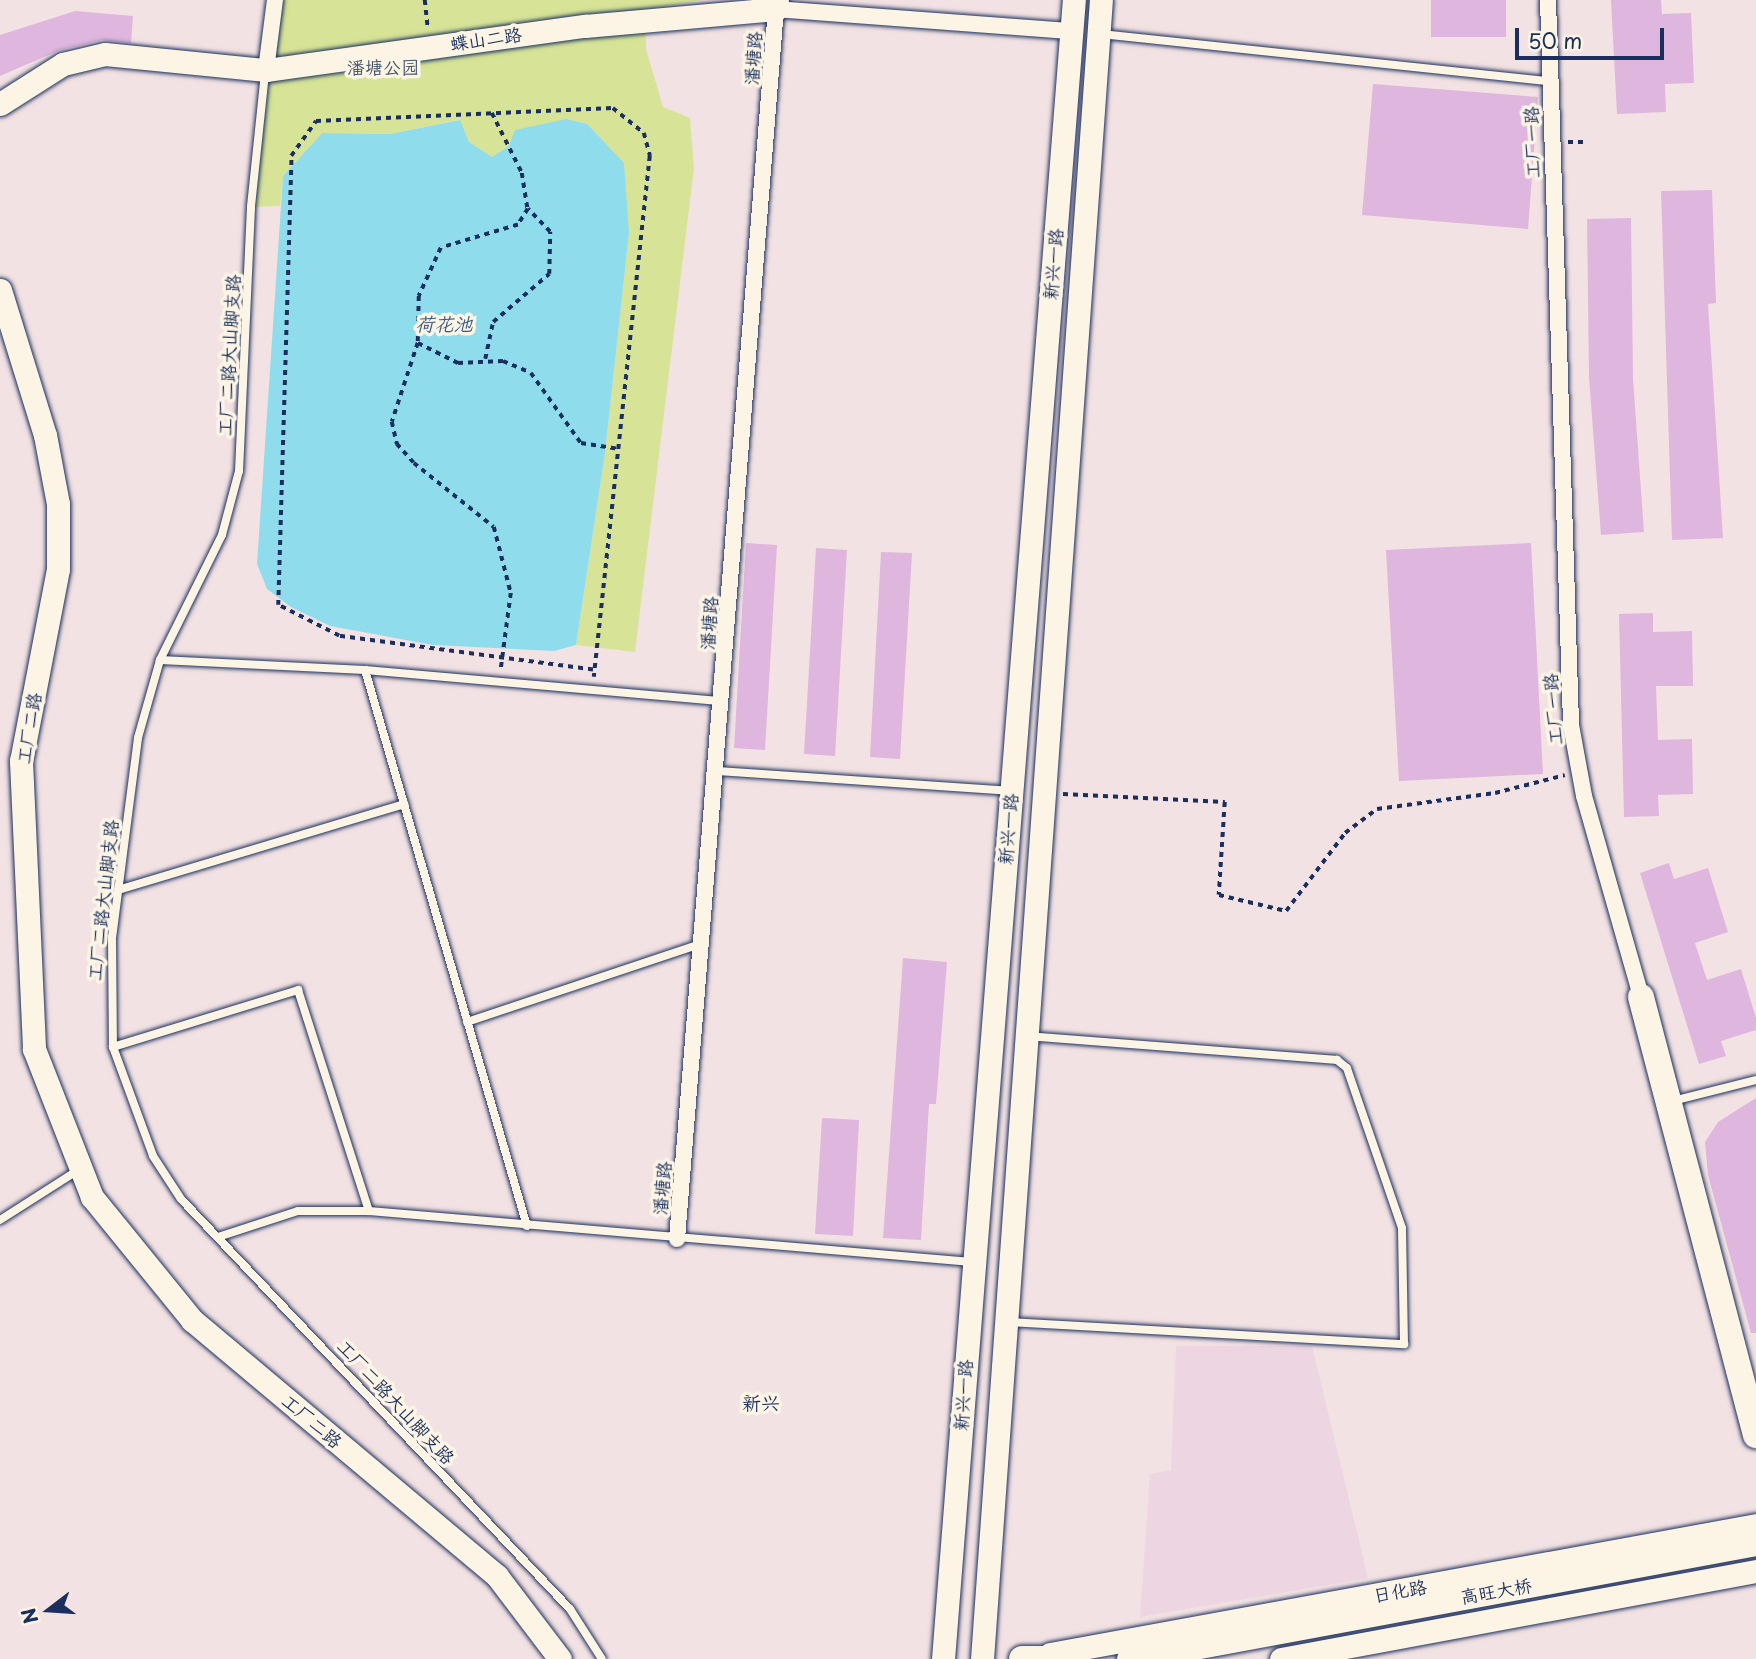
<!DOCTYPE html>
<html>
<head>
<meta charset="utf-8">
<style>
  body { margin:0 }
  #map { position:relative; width:1756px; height:1659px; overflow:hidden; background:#f3e2e3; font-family:"Playpen Sans","LXGW WenKai TC",sans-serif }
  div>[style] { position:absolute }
  .built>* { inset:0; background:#edd5e2 }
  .green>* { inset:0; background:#d7e497 }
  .water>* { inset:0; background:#8fddec }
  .building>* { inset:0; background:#deb6de }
  .path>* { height:3.5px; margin-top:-1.75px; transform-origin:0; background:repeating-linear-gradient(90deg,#1b2f5e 0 5px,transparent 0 10px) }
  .roads { filter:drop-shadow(0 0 2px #1b2f5e) drop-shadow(0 0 2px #1b2f5e) }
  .lane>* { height:8px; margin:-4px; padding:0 4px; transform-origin:4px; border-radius:4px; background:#fcf5e5 }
  .street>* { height:16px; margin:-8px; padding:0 8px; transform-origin:8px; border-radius:8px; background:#fcf5e5 }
  .secondary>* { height:23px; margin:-11.5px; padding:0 11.5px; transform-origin:11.5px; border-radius:11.5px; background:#fcf5e5 }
  .primary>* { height:26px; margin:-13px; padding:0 13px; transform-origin:13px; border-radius:13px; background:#fcf5e5 }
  span { translate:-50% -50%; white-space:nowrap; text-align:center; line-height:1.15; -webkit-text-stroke:7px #fcf5e5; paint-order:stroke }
  .street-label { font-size:18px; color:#1b2f5e }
  .park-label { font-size:18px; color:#415369 }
  .water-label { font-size:19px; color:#385a82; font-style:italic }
  .neighbourhood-label { font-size:19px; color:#1b2f5e }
  .north { position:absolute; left:14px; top:1575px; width:70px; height:70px; -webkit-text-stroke:5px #fcf5e5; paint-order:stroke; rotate:253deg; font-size:19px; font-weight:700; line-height:28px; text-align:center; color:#1b2f5e }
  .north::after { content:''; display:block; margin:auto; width:24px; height:32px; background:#1b2f5e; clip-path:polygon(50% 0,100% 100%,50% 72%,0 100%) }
  .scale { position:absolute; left:1515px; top:28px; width:149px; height:32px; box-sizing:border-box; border:4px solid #1b2f5e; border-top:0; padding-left:9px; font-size:21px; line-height:24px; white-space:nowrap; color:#1b2f5e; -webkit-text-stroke:5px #fcf5e5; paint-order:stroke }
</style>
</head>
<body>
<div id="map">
  <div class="built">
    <i style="clip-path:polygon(1176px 1346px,1312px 1346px,1368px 1578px,1140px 1617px,1150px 1474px,1171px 1470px)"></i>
  </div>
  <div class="green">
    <i style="clip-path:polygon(276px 0,702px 0,645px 10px,646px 49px,663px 107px,690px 118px,694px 168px,635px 652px,576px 645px,605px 453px,629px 233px,509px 146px,492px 158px,469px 142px,459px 120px,390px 134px,322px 133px,283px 176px,280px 206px,251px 207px)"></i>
  </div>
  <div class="water">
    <i style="clip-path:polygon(566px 119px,587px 124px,624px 163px,629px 233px,605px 453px,576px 645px,554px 651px,433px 645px,330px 626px,291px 607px,267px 589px,257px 564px,283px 176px,322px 133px,390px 134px,460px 120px,469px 142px,492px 157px,509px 146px,515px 130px)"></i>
  </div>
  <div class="building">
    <i style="clip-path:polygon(1431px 0,1506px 0,1506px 37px,1431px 37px)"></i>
    <i style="clip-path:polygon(1611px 0,1661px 0,1662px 14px,1691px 13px,1694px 83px,1665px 84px,1666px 112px,1617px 114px)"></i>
    <i style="clip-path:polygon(75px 11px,133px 16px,131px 43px,102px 40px,60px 50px,0 76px,0 35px)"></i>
    <i style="clip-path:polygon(1373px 84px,1538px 97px,1528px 229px,1362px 215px)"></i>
    <i style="clip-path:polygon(1712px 190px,1716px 303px,1708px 304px,1723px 538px,1672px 540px,1661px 191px)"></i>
    <i style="clip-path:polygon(1631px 218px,1633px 379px,1644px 532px,1601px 535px,1589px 377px,1587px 219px)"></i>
    <i style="clip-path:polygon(746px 543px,777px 545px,765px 750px,734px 748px)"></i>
    <i style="clip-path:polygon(1531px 543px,1543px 774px,1399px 781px,1386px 550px)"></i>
    <i style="clip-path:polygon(816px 548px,847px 550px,835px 756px,804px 754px)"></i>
    <i style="clip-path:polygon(881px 552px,912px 553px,900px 759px,870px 757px)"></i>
    <i style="clip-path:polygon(1653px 613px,1653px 632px,1692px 631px,1693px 686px,1656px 686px,1658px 740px,1692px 739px,1693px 794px,1658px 795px,1659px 816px,1624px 817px,1619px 614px)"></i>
    <i style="clip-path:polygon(1669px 863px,1674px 879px,1708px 868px,1728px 932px,1695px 943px,1707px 980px,1741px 969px,1756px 1018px,1756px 1030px,1721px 1041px,1726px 1056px,1699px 1064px,1640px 873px)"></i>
    <i style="clip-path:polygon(903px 958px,947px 962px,936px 1104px,929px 1104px,921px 1240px,883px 1238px)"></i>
    <i style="clip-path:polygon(1756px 1098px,1756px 1333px,1751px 1333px,1708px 1175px,1705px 1142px,1718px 1122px)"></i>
    <i style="clip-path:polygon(822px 1118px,859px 1120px,853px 1236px,815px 1234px)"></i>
  </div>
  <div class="path">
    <i style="left:425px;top:0;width:28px;rotate:84deg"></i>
    <i style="left:492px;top:113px;width:67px;rotate:63.4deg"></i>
    <i style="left:522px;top:173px;width:36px;rotate:81deg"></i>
    <i style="left:528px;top:209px;width:19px;rotate:122deg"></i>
    <i style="left:518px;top:225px;width:80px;rotate:163.4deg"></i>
    <i style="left:441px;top:248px;width:53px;rotate:114.6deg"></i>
    <i style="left:419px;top:296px;width:47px;rotate:91.2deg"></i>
    <i style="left:418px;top:343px;width:83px;rotate:108.2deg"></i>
    <i style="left:392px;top:422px;width:23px;rotate:77deg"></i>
    <i style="left:397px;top:444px;width:25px;rotate:48deg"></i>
    <i style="left:414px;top:463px;width:102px;rotate:38.7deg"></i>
    <i style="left:494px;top:527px;width:68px;rotate:75.6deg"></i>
    <i style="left:511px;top:593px;width:77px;rotate:97.5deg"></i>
    <i style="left:1568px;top:142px;width:16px"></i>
    <i style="left:418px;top:343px;width:45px;rotate:26.6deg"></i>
    <i style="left:458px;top:363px;width:45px;rotate:-2.5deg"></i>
    <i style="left:503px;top:361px;width:30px;rotate:23deg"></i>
    <i style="left:531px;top:373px;width:86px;rotate:54.5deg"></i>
    <i style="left:581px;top:443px;width:39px;rotate:9deg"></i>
    <i style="left:485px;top:359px;width:38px;rotate:-78deg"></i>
    <i style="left:493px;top:322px;width:74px;rotate:-40.6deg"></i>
    <i style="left:549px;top:274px;width:42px;rotate:-88.6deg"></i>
    <i style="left:550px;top:232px;width:32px;rotate:-134deg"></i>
    <i style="left:593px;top:670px;width:256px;rotate:-172.4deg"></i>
    <i style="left:339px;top:636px;width:68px;rotate:-153.1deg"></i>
    <i style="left:278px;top:605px;width:449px;rotate:-88.3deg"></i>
    <i style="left:291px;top:156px;width:43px;rotate:-54.5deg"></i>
    <i style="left:316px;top:121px;width:297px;rotate:-2.5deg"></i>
    <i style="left:613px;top:108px;width:40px;rotate:39deg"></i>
    <i style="left:644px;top:133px;width:24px;rotate:75deg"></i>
    <i style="left:650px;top:156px;width:524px;rotate:96.13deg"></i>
    <i style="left:1063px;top:794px;width:162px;rotate:2.8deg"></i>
    <i style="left:1225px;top:802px;width:93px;rotate:93.7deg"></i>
    <i style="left:1219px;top:895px;width:69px;rotate:13.4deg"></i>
    <i style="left:1286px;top:911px;width:98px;rotate:-52.9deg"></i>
    <i style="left:1345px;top:833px;width:40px;rotate:-37deg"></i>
    <i style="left:1377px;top:809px;width:119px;rotate:-7.7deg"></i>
    <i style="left:1495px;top:793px;width:72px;rotate:-14.4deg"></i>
  </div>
  <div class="roads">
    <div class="lane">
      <i style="left:1100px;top:34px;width:452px;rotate:6deg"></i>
      <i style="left:265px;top:73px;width:135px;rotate:96deg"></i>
      <i style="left:251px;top:207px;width:264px;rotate:92.6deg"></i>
      <i style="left:239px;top:471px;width:66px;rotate:104.9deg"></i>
      <i style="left:222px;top:535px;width:140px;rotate:116.4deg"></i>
      <i style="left:160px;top:660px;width:81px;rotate:105.8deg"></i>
      <i style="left:138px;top:738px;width:201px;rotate:97.4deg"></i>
      <i style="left:112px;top:937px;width:110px;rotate:89.5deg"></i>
      <i style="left:113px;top:1047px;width:116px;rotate:69.8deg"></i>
      <i style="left:153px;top:1156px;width:51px;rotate:56.9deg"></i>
      <i style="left:181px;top:1199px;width:565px;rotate:46.51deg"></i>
      <i style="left:570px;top:1609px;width:59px;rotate:57.4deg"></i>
      <i style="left:160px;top:660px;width:205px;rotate:2.8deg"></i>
      <i style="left:365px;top:670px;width:358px;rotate:5deg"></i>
      <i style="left:365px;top:670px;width:579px;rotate:73.76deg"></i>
      <i style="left:718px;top:771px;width:291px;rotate:3.9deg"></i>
      <i style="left:118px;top:890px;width:299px;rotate:-16.7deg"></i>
      <i style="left:467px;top:1022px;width:246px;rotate:-18.5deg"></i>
      <i style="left:113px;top:1047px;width:194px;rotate:-17.1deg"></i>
      <i style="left:298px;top:990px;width:232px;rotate:72.2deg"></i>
      <i style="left:1677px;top:1100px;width:81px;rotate:-14.2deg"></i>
      <i style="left:0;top:1220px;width:95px;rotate:-32.5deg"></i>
      <i style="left:218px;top:1237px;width:84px;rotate:-18deg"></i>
      <i style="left:298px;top:1211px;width:71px"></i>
      <i style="left:369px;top:1211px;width:605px;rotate:4.83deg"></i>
      <i style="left:1008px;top:1322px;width:397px;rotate:3.2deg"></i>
      <i style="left:1404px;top:1344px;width:116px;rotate:-91deg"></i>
      <i style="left:1402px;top:1228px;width:169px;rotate:-109deg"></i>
      <i style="left:1347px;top:1068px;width:13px;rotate:-141deg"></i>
      <i style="left:1337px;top:1060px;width:311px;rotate:-175.6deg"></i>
    </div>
    <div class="street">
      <i style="left:1548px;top:0;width:725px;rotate:88.18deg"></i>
      <i style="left:1571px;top:725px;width:72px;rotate:79.6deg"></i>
      <i style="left:1584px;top:796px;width:215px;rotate:74.1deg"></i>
      <i style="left:266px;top:70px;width:71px;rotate:-82.7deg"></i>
      <i style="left:677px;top:1239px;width:1234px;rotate:-85.4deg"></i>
      <i style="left:776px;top:9px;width:296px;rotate:4.3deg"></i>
    </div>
    <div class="secondary">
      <i style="left:0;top:104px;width:75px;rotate:-32.4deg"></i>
      <i style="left:63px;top:64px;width:43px;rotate:-13.4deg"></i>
      <i style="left:105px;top:54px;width:162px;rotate:5.7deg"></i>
      <i style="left:266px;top:70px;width:322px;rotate:-7.9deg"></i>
      <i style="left:585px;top:26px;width:192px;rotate:-5.1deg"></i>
      <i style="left:776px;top:9px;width:9px;rotate:-84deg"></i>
      <i style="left:0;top:290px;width:152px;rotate:72.8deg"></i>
      <i style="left:45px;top:435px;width:70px;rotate:79.3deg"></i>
      <i style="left:58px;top:504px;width:65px;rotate:90deg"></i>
      <i style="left:58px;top:569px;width:196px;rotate:100.9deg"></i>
      <i style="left:21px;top:761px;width:288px;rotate:87.4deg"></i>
      <i style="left:34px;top:1049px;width:159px;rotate:68.6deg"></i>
      <i style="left:92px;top:1197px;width:159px;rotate:50.9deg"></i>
      <i style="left:192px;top:1320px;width:398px;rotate:40deg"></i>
      <i style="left:497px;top:1576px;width:104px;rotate:52.8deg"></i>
      <i style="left:1050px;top:1654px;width:718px;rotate:-10.35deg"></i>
      <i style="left:943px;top:1659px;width:1664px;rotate:-85.49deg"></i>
      <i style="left:982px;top:1659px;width:1663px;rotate:-85.9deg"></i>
      <i style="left:1281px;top:1659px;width:483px;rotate:-10.5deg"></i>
    </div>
    <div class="primary">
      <i style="left:1641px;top:997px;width:453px;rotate:75.3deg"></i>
      <i style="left:1022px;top:1659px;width:47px"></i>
      <i style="left:1130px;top:1659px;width:637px;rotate:-10.5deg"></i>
    </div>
  </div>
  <div class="street-label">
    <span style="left:486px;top:39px;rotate:-8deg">蝶山二路</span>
    <span style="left:753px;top:58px;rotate:-86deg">潘塘路</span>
    <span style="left:1532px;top:142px;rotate:-92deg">工厂一路</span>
    <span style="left:1053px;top:264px;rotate:-85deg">新兴一路</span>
    <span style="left:229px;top:355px;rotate:-87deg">工厂二路大山脚支路</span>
    <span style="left:709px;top:623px;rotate:-86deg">潘塘路</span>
    <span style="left:1553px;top:709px;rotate:-95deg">工厂一路</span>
    <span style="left:29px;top:728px;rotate:-81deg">工厂二路</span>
    <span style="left:1008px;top:829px;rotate:-85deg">新兴一路</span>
    <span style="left:103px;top:900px;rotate:-84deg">工厂二路大山脚支路</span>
    <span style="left:662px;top:1188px;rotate:-85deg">潘塘路</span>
    <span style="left:963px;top:1395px;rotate:-86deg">新兴一路</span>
    <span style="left:396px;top:1402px;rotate:47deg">工厂二路大山脚支路</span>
    <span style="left:312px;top:1421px;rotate:40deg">工厂二路</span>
    <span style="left:1400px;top:1591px;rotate:-10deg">日化路</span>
    <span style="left:1496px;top:1591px;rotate:-10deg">高旺大桥</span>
  </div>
  <div class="park-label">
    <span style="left:383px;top:67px">潘塘公园</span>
  </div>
  <div class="water-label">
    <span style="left:444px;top:324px">荷花池</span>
  </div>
  <div class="neighbourhood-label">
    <span style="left:761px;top:1403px">新兴</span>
  </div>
  <div class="north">N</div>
  <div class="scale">50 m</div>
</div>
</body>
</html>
